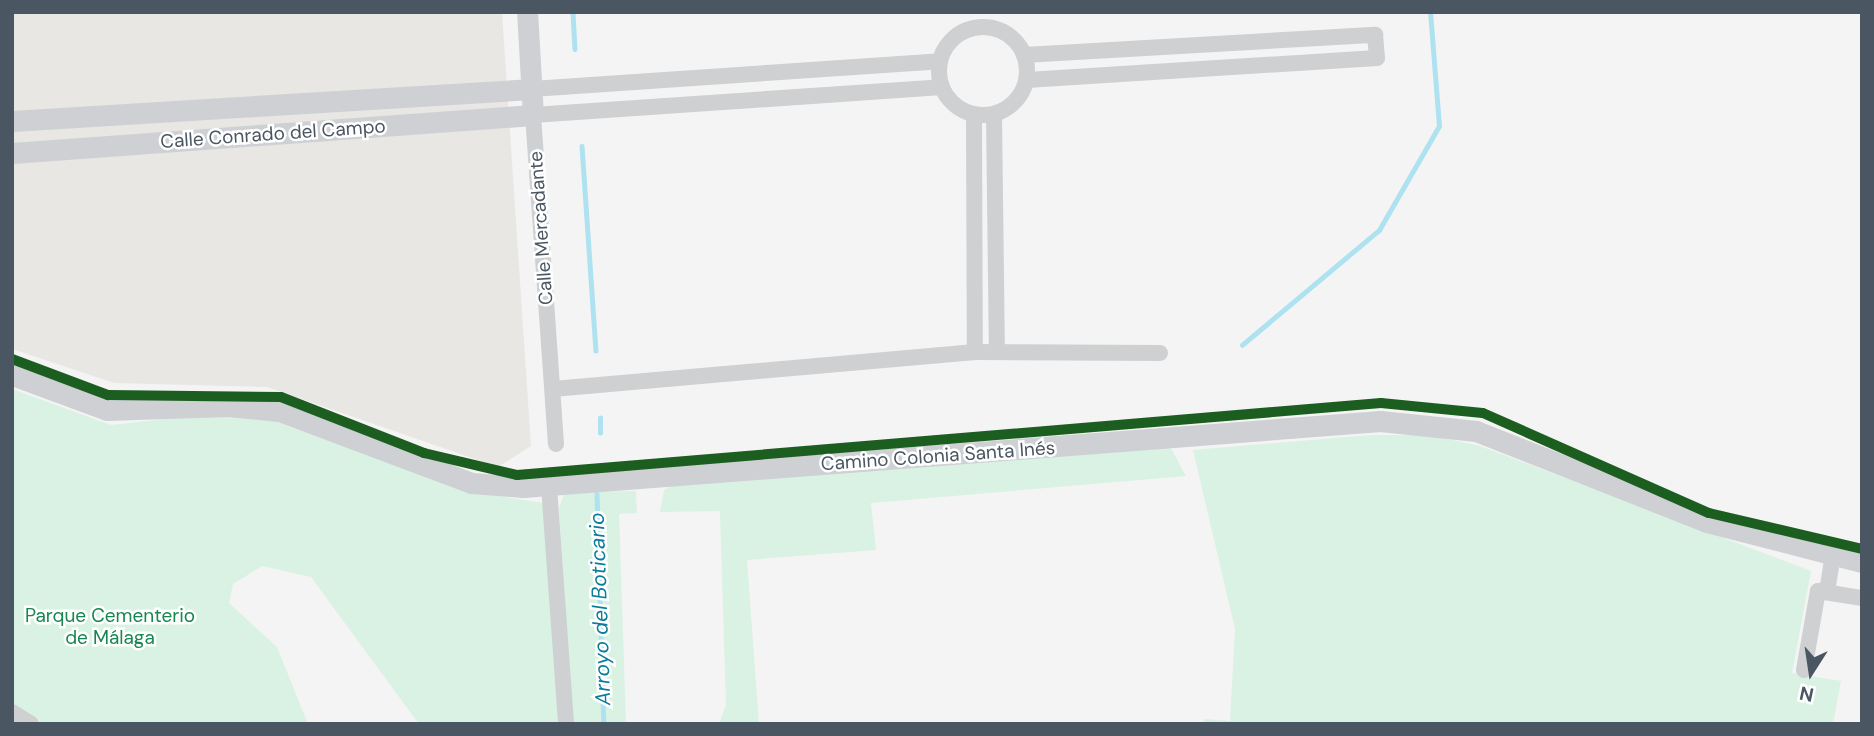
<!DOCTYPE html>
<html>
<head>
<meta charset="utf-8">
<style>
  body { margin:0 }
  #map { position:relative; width:1874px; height:736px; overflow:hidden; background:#f4f4f4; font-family:"DM Sans",sans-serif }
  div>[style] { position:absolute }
  .commercial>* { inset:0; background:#e8e7e3 }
  .green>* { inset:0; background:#d9f2e3 }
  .stream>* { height:4.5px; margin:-2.25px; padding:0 2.25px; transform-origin:2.25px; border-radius:2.25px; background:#aee2f0 }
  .street>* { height:16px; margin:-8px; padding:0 8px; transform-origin:8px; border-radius:8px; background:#ced0d2 }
  .street>.ring { margin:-8px; padding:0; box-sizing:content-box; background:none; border:16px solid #ced0d2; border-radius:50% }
  .secondary>* { height:21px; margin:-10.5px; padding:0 10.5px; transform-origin:10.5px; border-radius:10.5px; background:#ced0d4 }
  .cycleway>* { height:10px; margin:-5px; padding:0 5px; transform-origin:5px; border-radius:5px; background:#1b5e20 }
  span { translate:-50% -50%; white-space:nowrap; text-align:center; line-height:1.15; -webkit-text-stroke:5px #fff; paint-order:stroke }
  .street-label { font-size:19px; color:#4a5661 }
  .park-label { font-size:19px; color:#17864f }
  .water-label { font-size:21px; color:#0c7c9b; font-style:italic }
  .frame { position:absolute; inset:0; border:14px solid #4a5661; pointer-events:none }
  .north { position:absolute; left:1776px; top:638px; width:70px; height:70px; -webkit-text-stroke:5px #fff; paint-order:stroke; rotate:192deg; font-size:19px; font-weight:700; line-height:28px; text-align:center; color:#4a5661 }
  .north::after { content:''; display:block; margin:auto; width:24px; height:32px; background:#4a5661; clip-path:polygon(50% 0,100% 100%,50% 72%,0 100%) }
</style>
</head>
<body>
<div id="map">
  <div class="commercial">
    <i style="clip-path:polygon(12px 12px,502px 12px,531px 446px,498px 467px,267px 387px,114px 383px,12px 349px)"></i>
  </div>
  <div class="green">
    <i style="clip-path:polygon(12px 389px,111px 425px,220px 413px,263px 417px,467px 491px,543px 503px,558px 724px,419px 724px,311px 577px,262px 566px,233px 584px,229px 603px,277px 647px,308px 724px,12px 724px)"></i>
    <i style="clip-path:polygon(1371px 435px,1429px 435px,1480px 446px,1811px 571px,1792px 673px,1841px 681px,1833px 724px,1203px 724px,1205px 719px,1230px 721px,1235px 629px,1193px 450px)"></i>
    <i style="clip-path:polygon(1169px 445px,1186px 476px,871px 503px,876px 550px,747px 560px,759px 724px,719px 724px,726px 705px,720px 511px,660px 512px,664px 490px,673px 485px)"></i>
    <i style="clip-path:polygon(636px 491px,637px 513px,619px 514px,626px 724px,573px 724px,559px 508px,565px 492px)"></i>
  </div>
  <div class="stream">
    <i style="left:573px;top:12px;width:37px;rotate:87deg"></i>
    <i style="left:582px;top:146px;width:205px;rotate:86.1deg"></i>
    <i style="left:1242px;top:345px;width:179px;rotate:-40deg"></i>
    <i style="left:1379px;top:230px;width:120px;rotate:-60deg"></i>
    <i style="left:1439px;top:126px;width:114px;rotate:-94.5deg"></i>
    <i style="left:600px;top:433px;width:15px;rotate:-90deg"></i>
    <i style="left:597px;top:494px;width:230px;rotate:88.3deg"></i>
  </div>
  <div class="street">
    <i class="ring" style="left:939px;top:27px;width:72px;height:72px"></i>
    <i style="left:1024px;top:55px;width:352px;rotate:-3.3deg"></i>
    <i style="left:1375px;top:35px;width:23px;rotate:85deg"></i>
    <i style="left:1377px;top:58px;width:351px;rotate:176.4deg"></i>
    <i style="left:532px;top:89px;width:409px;rotate:-3.9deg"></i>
    <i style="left:974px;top:114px;width:238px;rotate:89.8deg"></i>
    <i style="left:994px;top:114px;width:238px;rotate:89.3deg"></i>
    <i style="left:553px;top:389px;width:424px;rotate:-5deg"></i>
    <i style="left:975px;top:352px;width:185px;rotate:0.3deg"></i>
    <i style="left:556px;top:444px;width:330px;rotate:-94deg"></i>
    <i style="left:533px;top:115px;width:410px;rotate:-3.9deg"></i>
    <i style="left:549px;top:486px;width:239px;rotate:85.9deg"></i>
    <i style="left:1827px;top:592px;width:36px;rotate:-81deg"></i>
    <i style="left:1804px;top:670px;width:80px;rotate:-80deg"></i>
    <i style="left:1818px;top:591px;width:45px;rotate:9deg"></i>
    <i style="left:12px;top:712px;width:22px;rotate:32deg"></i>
  </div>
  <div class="secondary">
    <i style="left:12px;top:121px;width:521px;rotate:-3.52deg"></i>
    <i style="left:12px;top:153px;width:522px;rotate:-4.17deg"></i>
    <i style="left:533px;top:115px;width:103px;rotate:-93.3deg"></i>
    <i style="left:12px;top:375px;width:101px;rotate:20.2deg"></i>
    <i style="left:107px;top:410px;width:121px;rotate:-1.9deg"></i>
    <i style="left:228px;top:406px;width:51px;rotate:5.6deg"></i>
    <i style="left:279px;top:411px;width:206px;rotate:20.5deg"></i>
    <i style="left:472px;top:483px;width:51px;rotate:4.5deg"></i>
    <i style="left:523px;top:487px;width:860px;rotate:-4.4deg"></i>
    <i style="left:1380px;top:421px;width:97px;rotate:5.9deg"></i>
    <i style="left:1476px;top:431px;width:248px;rotate:21.5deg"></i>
    <i style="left:1707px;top:522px;width:160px;rotate:14.5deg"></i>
  </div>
  <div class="cycleway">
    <i style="left:12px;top:359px;width:103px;rotate:20.6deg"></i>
    <i style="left:108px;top:395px;width:173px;rotate:0.7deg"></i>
    <i style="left:281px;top:397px;width:154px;rotate:21.4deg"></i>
    <i style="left:424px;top:453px;width:96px;rotate:13.3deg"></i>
    <i style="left:517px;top:475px;width:867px;rotate:-4.76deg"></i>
    <i style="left:1381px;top:403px;width:102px;rotate:5.6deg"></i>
    <i style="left:1483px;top:413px;width:247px;rotate:23.9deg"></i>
    <i style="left:1709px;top:513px;width:157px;rotate:13.2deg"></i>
  </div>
  <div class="street-label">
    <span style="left:273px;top:134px;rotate:-4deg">Calle Conrado del Campo</span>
    <span style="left:541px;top:228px;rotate:-94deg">Calle Mercadante</span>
    <span style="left:938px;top:456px;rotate:-4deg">Camino Colonia Santa Inés</span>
  </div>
  <div class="park-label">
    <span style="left:110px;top:627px">Parque Cementerio<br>de Málaga</span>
  </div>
  <div class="water-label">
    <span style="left:600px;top:609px;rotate:-92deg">Arroyo del Boticario</span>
  </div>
  <div class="frame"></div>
  <div class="north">N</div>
</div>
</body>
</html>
